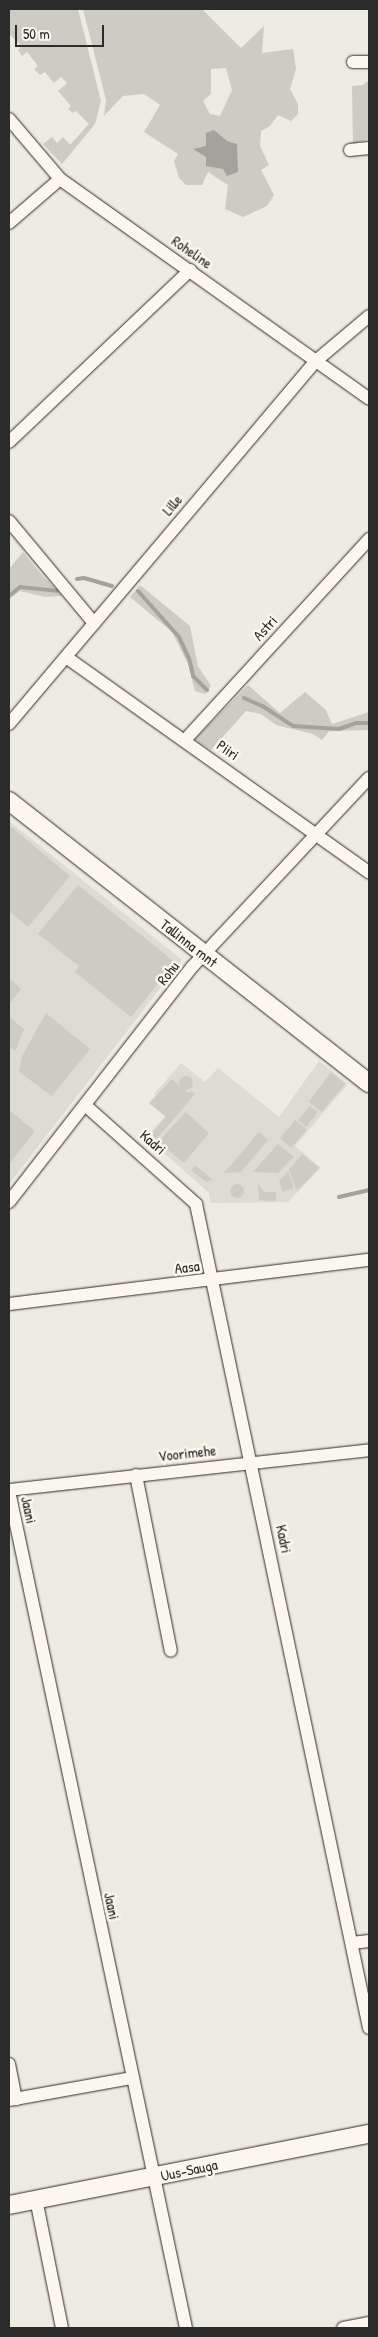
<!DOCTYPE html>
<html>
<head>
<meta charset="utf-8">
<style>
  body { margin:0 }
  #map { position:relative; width:378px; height:2337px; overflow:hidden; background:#eeebe0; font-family:"Patrick Hand",sans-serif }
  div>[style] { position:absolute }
  .built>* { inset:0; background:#dedbd1 }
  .green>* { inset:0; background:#cecbc2 }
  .round { border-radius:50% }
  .water>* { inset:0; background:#a4a29a }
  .stream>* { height:4px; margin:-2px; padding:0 2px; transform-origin:2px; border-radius:2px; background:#a4a29a }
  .roads { filter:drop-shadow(0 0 1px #2b2b2b) drop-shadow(0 0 1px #2b2b2b) }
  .street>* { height:12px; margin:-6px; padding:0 6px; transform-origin:6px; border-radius:6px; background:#fbf7ec }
  .secondary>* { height:18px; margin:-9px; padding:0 9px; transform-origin:9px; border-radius:9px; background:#fbf7ec }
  span { translate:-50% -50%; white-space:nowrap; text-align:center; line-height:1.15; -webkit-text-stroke:5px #fbf7ec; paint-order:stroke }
  .street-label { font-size:15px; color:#2b2b2b }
  .frame { position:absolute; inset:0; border:10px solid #2b2b2b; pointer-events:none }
  .scale { position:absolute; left:15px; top:25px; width:89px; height:22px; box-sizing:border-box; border:2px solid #2b2b2b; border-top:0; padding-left:6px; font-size:15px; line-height:18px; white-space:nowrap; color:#2b2b2b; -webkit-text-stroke:4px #fbf7ec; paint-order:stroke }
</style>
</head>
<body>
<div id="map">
  <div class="built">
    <i style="clip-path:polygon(9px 821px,182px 960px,9px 1184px)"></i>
    <i style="clip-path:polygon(319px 1061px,348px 1084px,295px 1146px,321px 1168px,288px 1202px,210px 1203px,209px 1193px,146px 1137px,172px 1109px,154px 1094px,181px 1063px,205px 1082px,218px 1068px,279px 1117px)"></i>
  </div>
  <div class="green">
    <i style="clip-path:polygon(9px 9px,78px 9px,101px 101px,95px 124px,62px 164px,43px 144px,52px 137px,57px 143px,63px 137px,70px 145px,89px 124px,76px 111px,73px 113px,68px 109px,71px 106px,58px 91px,67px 83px,61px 77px,54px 83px,45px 72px,40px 75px,34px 69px,38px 66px,27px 52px,22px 56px,18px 50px,22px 46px,9px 34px)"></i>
    <i style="clip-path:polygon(evenodd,83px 9px,202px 9px,241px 48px,264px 26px,262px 53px,293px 49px,296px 69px,290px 89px,298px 104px,298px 114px,291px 121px,278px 115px,270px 126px,261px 131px,260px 146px,269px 165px,261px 170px,274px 195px,267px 206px,243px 217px,225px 209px,228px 185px,208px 172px,202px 185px,186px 185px,179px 178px,174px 161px,178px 154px,144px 132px,160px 105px,144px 94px,123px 96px,104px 116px,106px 100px,83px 9px,226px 68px,232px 90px,220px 116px,210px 114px,203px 101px,211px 94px,211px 69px,226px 68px)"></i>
    <i style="clip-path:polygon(369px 80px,369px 139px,353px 144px,352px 86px,363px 85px)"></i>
    <i style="clip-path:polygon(23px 552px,41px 574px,63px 596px,45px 597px,20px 591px,9px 599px,9px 569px)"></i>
    <i style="clip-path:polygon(140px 585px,190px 626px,198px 666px,211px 686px,205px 694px,195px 691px,188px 664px,172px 632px,130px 597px)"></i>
    <i style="clip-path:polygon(248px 685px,280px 713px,305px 692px,326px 710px,332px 724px,369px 712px,369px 730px,329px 731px,322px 740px,313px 734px,276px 725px,261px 714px,246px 711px,211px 750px,198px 742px,196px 738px)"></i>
    <i style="clip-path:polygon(9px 825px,70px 876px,28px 927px,9px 911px)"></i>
    <i style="clip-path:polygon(78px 885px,175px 962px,131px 1017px,75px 972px,79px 966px,38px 934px)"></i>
    <i style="clip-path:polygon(9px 978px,21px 989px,9px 1004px)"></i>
    <i style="clip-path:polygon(46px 1013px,90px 1049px,52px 1096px,19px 1072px,22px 1056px)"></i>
    <i style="clip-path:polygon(9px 1017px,24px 1029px,15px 1051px,9px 1046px)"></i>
    <i style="clip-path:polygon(331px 1072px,345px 1084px,322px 1112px,309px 1102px)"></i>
    <i class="round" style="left:179px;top:1076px;width:14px;height:14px"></i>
    <i style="clip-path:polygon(172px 1079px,188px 1093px,191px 1091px,195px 1094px,154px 1142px,148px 1138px,166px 1117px,149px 1103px)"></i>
    <i style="clip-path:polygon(310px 1106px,318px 1112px,306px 1127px,298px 1120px)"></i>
    <i style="clip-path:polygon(9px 1110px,35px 1131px,9px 1164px)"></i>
    <i style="clip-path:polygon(186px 1112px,209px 1133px,184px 1163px,158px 1142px)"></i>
    <i style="clip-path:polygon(295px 1120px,307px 1130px,291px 1148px,280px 1138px)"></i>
    <i style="clip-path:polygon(259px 1132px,268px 1140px,241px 1172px,224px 1173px)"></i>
    <i style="clip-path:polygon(278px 1144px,294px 1157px,278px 1173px,253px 1172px)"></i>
    <i style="clip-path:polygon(302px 1154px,319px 1168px,297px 1191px,289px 1170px)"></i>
    <i style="clip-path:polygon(195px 1165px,213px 1180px,206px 1182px,191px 1170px)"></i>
    <i style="clip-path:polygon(288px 1171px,294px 1188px,283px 1192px,279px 1181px)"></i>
    <i class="round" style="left:230px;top:1184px;width:14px;height:14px"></i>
    <i style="clip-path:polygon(258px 1184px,264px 1192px,276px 1192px,276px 1201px,259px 1200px)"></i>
  </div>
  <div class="water">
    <i style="clip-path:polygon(214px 130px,227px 141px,237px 144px,238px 172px,227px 176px,223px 169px,206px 166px,206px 157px,193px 149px,206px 146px,206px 133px)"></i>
  </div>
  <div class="stream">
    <i style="left:77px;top:579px;width:7px;rotate:-8deg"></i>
    <i style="left:84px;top:578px;width:29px;rotate:16deg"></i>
    <i style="left:138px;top:591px;width:62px;rotate:48.3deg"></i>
    <i style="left:179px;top:637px;width:23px;rotate:65deg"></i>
    <i style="left:189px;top:658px;width:18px;rotate:77deg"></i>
    <i style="left:193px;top:676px;width:20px;rotate:45deg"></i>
    <i style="left:9px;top:596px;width:14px;rotate:-39deg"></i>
    <i style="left:20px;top:587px;width:37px;rotate:6deg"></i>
    <i style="left:244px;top:698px;width:22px;rotate:24deg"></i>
    <i style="left:264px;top:707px;width:35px;rotate:33deg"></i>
    <i style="left:293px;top:726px;width:46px;rotate:3.7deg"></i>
    <i style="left:339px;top:729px;width:18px;rotate:-19deg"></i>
    <i style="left:356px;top:723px;width:13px"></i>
    <i style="left:339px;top:1197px;width:31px;rotate:-13deg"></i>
  </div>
  <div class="roads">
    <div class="street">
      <i style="left:353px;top:62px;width:16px"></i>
      <i style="left:9px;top:119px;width:79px;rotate:49.6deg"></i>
      <i style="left:60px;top:179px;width:379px;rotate:35.4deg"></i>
      <i style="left:350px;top:150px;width:19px;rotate:-6deg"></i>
      <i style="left:9px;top:223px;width:67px;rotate:-40.8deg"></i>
      <i style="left:9px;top:442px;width:250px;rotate:-43.5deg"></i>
      <i style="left:9px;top:521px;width:133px;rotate:50.2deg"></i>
      <i style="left:66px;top:657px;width:372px;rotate:35.4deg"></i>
      <i style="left:9px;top:724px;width:477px;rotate:-49.8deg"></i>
      <i style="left:317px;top:360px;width:68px;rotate:-40.2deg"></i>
      <i style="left:185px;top:740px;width:273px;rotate:-47.5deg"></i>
      <i style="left:85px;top:1105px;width:149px;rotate:41.7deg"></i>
      <i style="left:196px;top:1204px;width:842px;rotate:78.14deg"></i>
      <i style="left:9px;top:1202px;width:298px;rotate:-52.1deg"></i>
      <i style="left:192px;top:967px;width:259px;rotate:-46.9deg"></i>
      <i style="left:9px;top:1304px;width:363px;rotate:-7deg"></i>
      <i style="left:136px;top:1475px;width:179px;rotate:78.8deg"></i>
      <i style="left:9px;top:1490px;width:362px;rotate:-6.3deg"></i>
      <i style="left:9px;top:1491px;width:856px;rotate:78.06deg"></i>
      <i style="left:352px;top:1943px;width:17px;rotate:-7deg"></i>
      <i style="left:9px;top:2064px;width:36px;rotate:79deg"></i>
      <i style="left:9px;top:2100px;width:124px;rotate:-10.2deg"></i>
      <i style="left:36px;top:2199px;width:132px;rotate:78.6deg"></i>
      <i style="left:343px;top:2328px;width:26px;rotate:-11deg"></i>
    </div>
    <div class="secondary">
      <i style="left:9px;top:801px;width:457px;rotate:38.1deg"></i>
      <i style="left:9px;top:2205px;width:367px;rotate:-11.2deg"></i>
    </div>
  </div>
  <div class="street-label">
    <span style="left:192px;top:252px;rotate:35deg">Roheline</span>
    <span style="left:172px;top:505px;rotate:-50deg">Lille</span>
    <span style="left:265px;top:628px;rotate:-48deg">Astri</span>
    <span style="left:228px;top:750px;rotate:35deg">Piiri</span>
    <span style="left:189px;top:943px;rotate:38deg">Tallinna mnt</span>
    <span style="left:168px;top:973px;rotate:-52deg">Rohu</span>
    <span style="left:153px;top:1142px;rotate:41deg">Kadri</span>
    <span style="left:187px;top:1267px;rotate:-7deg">Aasa</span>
    <span style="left:187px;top:1453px;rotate:-6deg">Voorimehe</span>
    <span style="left:29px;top:1510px;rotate:78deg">Jaani</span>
    <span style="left:284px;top:1539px;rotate:78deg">Kadri</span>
    <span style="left:112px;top:1906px;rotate:78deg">Jaani</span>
    <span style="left:189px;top:2170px;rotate:-12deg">Uus-Sauga</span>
  </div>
  <div class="frame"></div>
  <div class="scale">50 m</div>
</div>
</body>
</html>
